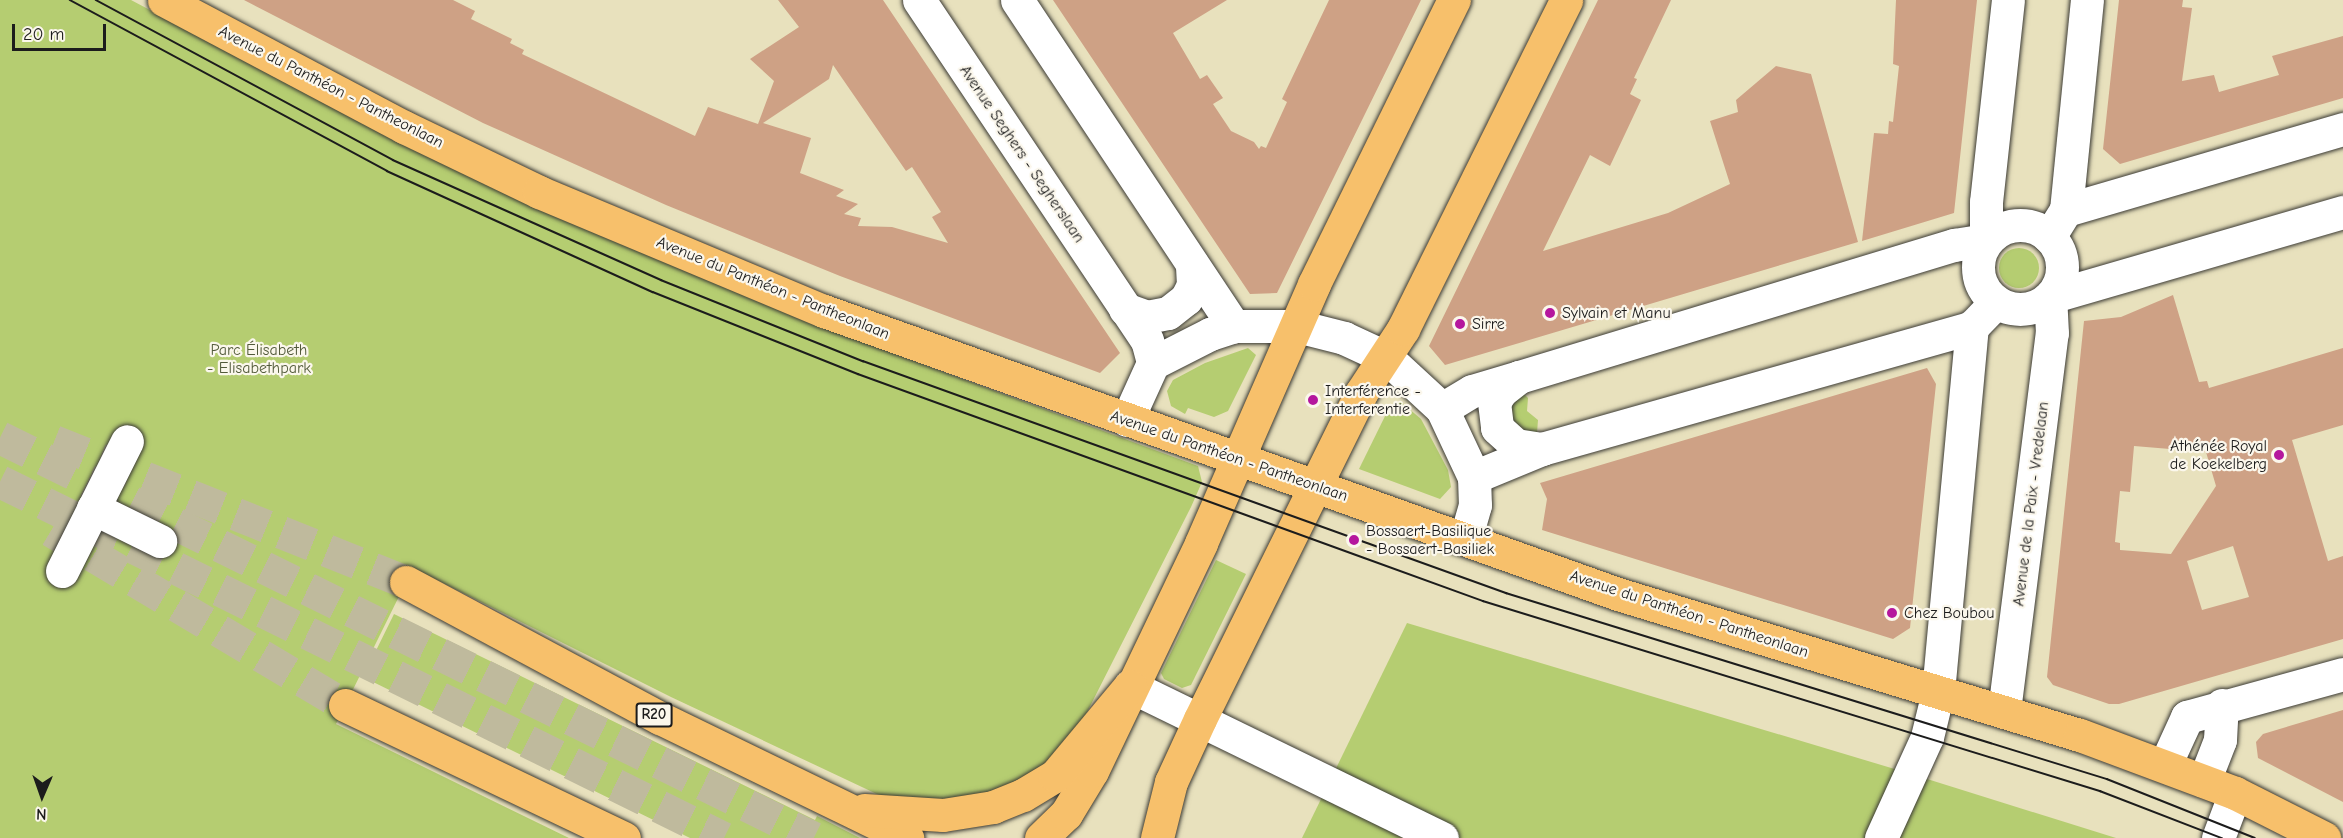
<!DOCTYPE html>
<html>
<head>
<meta charset="utf-8">
<style>
  body { margin:0 }
  #map { position:relative; width:2343px; height:838px; overflow:hidden; background:#e8e1bd; font-family:"Comic Neue",sans-serif }
  div>[style] { position:absolute }
  .green>* { inset:0; background:#b5cd71 }
  .round { border-radius:50% }
  .building>* { inset:0; background:#cea185 }
  .highway-tunnel>* { height:33px; margin-top:-16.5px; transform-origin:0; background:repeating-linear-gradient(90deg,#bfba9d 0 33px,transparent 0 49px) }
  .roads { filter:drop-shadow(0 0 2px #3b3a34) drop-shadow(0 0 2px #3b3a34) }
  .minor>* { height:33px; margin:-16.5px; padding:0 16.5px; transform-origin:16.5px; border-radius:16.5px; background:#fff }
  .minor>.ring { margin:-16.5px; padding:0; box-sizing:content-box; background:none; border:33px solid #fff; border-radius:50% }
  .major>* { height:33px; margin:-16.5px; padding:0 16.5px; transform-origin:16.5px; border-radius:16.5px; background:#f7c06b }
  .highway>* { height:33px; margin:-16.5px; padding:0 16.5px; transform-origin:16.5px; border-radius:16.5px; background:#f7c06b }
  .tram>* { height:1.5px; margin:-0.75px; padding:0 0.75px; transform-origin:0.75px; border-radius:0.75px; background:#1c1c1c }
  .dots>* { width:16px; height:16px; translate:-50% -50%; box-sizing:border-box; border:3px solid #fbf7ec; border-radius:50% }
  span { translate:-50% -50%; white-space:nowrap; text-align:center; line-height:1.15; -webkit-text-stroke:4.5px #fbf7ec; paint-order:stroke }
  .shield-label span { padding:2px 4px; background:#fbf7ec; border:2px solid; border-radius:4px; -webkit-text-stroke-width:0 }
  .shield-label { font-size:15px; color:#1c1c1c; font-weight:700 }
  .street-label { font-size:16px; color:#1c1c1c }
  .poi-label { font-size:16px; color:#1c1c1c }
  .left { translate:0 -50%; text-align:left }
  .right { translate:-100% -50%; text-align:right }
  .park-label { font-size:16px; color:#525a3a }
  .north { position:absolute; left:12px; top:766px; width:60px; height:60px; -webkit-text-stroke:4px #fbf7ec; paint-order:stroke; rotate:182deg; font-size:16px; font-weight:700; line-height:24px; text-align:center; color:#1c1c1c }
  .north::after { content:''; display:block; margin:auto; width:21px; height:27px; background:#1c1c1c; clip-path:polygon(50% 0,100% 100%,50% 72%,0 100%) }
  .scale { position:absolute; left:12px; top:24px; width:94px; height:27px; box-sizing:border-box; border:3px solid #1c1c1c; border-top:0; padding-left:8px; font-size:18px; line-height:21px; white-space:nowrap; color:#1c1c1c; -webkit-text-stroke:4px #fbf7ec; paint-order:stroke }
</style>
</head>
<body>
<div id="map">
  <div class="green">
    <i style="clip-path:polygon(0 0,131px 0,329px 105px,579px 226px,854px 339px,1198px 466px,1202px 482px,1191px 507px,1078px 730px,1041px 773px,962px 803px,881px 796px,671px 697px,413px 568px,336px 724px,569px 838px,0 838px)"></i>
    <i class="round" style="left:1999px;top:248px;width:40px;height:40px"></i>
    <i style="clip-path:polygon(1248px 348px,1256px 355px,1228px 411px,1214px 417px,1188px 408px,1185px 414px,1171px 406px,1167px 391px,1173px 380px,1205px 363px)"></i>
    <i style="clip-path:polygon(1523px 393px,1528px 398px,1527px 411px,1538px 420px,1537px 433px,1523px 434px,1508px 414px,1512px 400px)"></i>
    <i style="clip-path:polygon(1401px 402px,1421px 419px,1448px 470px,1451px 487px,1440px 499px,1359px 469px,1390px 406px)"></i>
    <i style="clip-path:polygon(1216px 560px,1246px 574px,1191px 685px,1182px 688px,1164px 679px,1161px 673px)"></i>
    <i style="clip-path:polygon(394px 614px,815px 820px,817px 816px,860px 838px,690px 838px,363px 677px)"></i>
    <i style="clip-path:polygon(1407px 623px,1908px 773px,2116px 838px,1302px 838px)"></i>
  </div>
  <div class="building">
    <i style="clip-path:polygon(evenodd,244px 0,453px 0,475px 11px,471px 19px,512px 39px,510px 43px,524px 50px,522px 54px,695px 136px,708px 107px,758px 124px,774px 81px,750px 59px,799px 27px,778px 0,883px 0,1120px 353px,1100px 373px,840px 276px,666px 205px,483px 123px,244px 0,833px 65px,906px 171px,912px 167px,941px 212px,932px 217px,948px 243px,892px 227px,858px 226px,861px 218px,844px 214px,858px 204px,836px 196px,844px 190px,800px 173px,811px 138px,763px 123px,829px 79px,833px 65px)"></i>
    <i style="clip-path:polygon(1053px 0,1227px 0,1173px 33px,1200px 79px,1207px 75px,1223px 98px,1213px 104px,1231px 131px,1254px 142px,1259px 149px,1261px 146px,1266px 148px,1287px 102px,1282px 99px,1329px 0,1421px 0,1277px 293px,1250px 294px)"></i>
    <i style="clip-path:polygon(1598px 0,1671px 0,1634px 78px,1637px 79px,1630px 94px,1641px 100px,1610px 166px,1590px 155px,1543px 251px,1668px 213px,1730px 184px,1710px 121px,1738px 112px,1736px 100px,1776px 66px,1811px 74px,1858px 242px,1445px 365px,1429px 346px)"></i>
    <i style="clip-path:polygon(1896px 0,1977px 0,1954px 213px,1862px 241px,1874px 133px,1888px 134px,1889px 121px,1893px 122px,1899px 66px,1893px 64px)"></i>
    <i style="clip-path:polygon(2119px 0,2183px 0,2182px 7px,2192px 8px,2182px 81px,2214px 75px,2219px 92px,2279px 75px,2272px 56px,2343px 36px,2343px 98px,2120px 164px,2103px 149px)"></i>
    <i style="clip-path:polygon(evenodd,2173px 295px,2199px 382px,2207px 381px,2209px 388px,2343px 348px,2343px 425px,2292px 440px,2328px 561px,2343px 556px,2343px 639px,2119px 704px,2109px 704px,2053px 685px,2047px 677px,2084px 321px,2121px 317px,2173px 295px,2134px 446px,2206px 452px,2216px 486px,2171px 554px,2120px 550px,2120px 543px,2115px 542px,2120px 491px,2130px 492px,2134px 446px,2173px 295px,2233px 546px,2249px 597px,2202px 610px,2187px 561px,2233px 546px)"></i>
    <i style="clip-path:polygon(1927px 368px,1936px 384px,1910px 628px,1893px 639px,1542px 530px,1547px 499px,1540px 483px)"></i>
    <i style="clip-path:polygon(2343px 710px,2343px 802px,2258px 758px,2256px 742px,2263px 734px)"></i>
  </div>
  <div class="highway-tunnel">
    <i style="left:0;top:437px;width:907px;rotate:26.23deg"></i>
    <i style="left:54px;top:441px;width:379px;rotate:21.8deg"></i>
    <i style="left:0;top:481px;width:807px;rotate:26.25deg"></i>
    <i style="left:51px;top:530px;width:342px;rotate:30.8deg"></i>
  </div>
  <div class="roads">
    <div class="minor">
      <i style="left:919px;top:0;width:409px;rotate:56.2deg"></i>
      <i style="left:1147px;top:340px;width:24px;rotate:75deg"></i>
      <i style="left:1017px;top:0;width:392px;rotate:56.4deg"></i>
      <i style="left:2066px;top:210px;width:211px;rotate:-84.3deg"></i>
      <i class="ring" style="left:1978px;top:225px;width:51px;height:51px"></i>
      <i style="left:2049px;top:237px;width:32px;rotate:-58deg"></i>
      <i style="left:2066px;top:210px;width:289px;rotate:-16.3deg"></i>
      <i style="left:1125px;top:309px;width:23px;rotate:20deg"></i>
      <i style="left:1147px;top:317px;width:21px;rotate:-11deg"></i>
      <i style="left:1168px;top:313px;width:23px;rotate:-38deg"></i>
      <i style="left:1186px;top:299px;width:16px;rotate:-63deg"></i>
      <i style="left:1193px;top:285px;width:21px;rotate:-93deg"></i>
      <i style="left:1519px;top:377px;width:23px;rotate:142deg"></i>
      <i style="left:1501px;top:391px;width:13px;rotate:122deg"></i>
      <i style="left:1494px;top:402px;width:26px;rotate:83deg"></i>
      <i style="left:1497px;top:428px;width:25px;rotate:42deg"></i>
      <i style="left:1516px;top:445px;width:26px;rotate:9deg"></i>
      <i style="left:1442px;top:409px;width:35px;rotate:-31deg"></i>
      <i style="left:1472px;top:391px;width:49px;rotate:-16.6deg"></i>
      <i style="left:1519px;top:377px;width:455px;rotate:-16.9deg"></i>
      <i style="left:1954px;top:245px;width:32px;rotate:-9deg"></i>
      <i style="left:1986px;top:240px;width:38px;rotate:-90deg"></i>
      <i style="left:1986px;top:202px;width:203px;rotate:-83.8deg"></i>
      <i style="left:1127px;top:420px;width:63px;rotate:-65.5deg"></i>
      <i style="left:1153px;top:363px;width:64px;rotate:-27deg"></i>
      <i style="left:1210px;top:334px;width:25px;rotate:-18deg"></i>
      <i style="left:1234px;top:326px;width:63px"></i>
      <i style="left:1297px;top:326px;width:49px;rotate:14.3deg"></i>
      <i style="left:1344px;top:338px;width:47px;rotate:24.9deg"></i>
      <i style="left:1387px;top:358px;width:75px;rotate:42.8deg"></i>
      <i style="left:1442px;top:409px;width:75px;rotate:64.8deg"></i>
      <i style="left:1474px;top:477px;width:28px;rotate:88deg"></i>
      <i style="left:1475px;top:505px;width:35px;rotate:106deg"></i>
      <i style="left:1474px;top:477px;width:74px;rotate:-22.4deg"></i>
      <i style="left:1542px;top:449px;width:447px;rotate:-15.8deg"></i>
      <i style="left:1972px;top:327px;width:35px;rotate:-46deg"></i>
      <i style="left:93px;top:508px;width:75px;rotate:26.2deg"></i>
      <i style="left:62px;top:571px;width:145px;rotate:-63.4deg"></i>
      <i style="left:1130px;top:686px;width:347px;rotate:26deg"></i>
      <i style="left:2004px;top:711px;width:381px;rotate:-82.8deg"></i>
      <i style="left:2052px;top:333px;width:36px;rotate:-93deg"></i>
      <i style="left:2050px;top:297px;width:305px;rotate:-16.2deg"></i>
      <i style="left:2165px;top:765px;width:53px;rotate:-65.4deg"></i>
      <i style="left:2187px;top:717px;width:162px;rotate:-15.4deg"></i>
      <i style="left:2204px;top:781px;width:44px;rotate:-68.7deg"></i>
      <i style="left:2220px;top:740px;width:35px;rotate:-87deg"></i>
      <i style="left:1881px;top:838px;width:111px;rotate:-65.5deg"></i>
      <i style="left:1927px;top:737px;width:46px;rotate:-76.3deg"></i>
      <i style="left:1938px;top:692px;width:367px;rotate:-84.7deg"></i>
      <i style="left:2218px;top:838px;width:48px;rotate:-69.3deg"></i>
    </div>
    <div class="major">
      <i style="left:164px;top:0;width:272px;rotate:27.9deg"></i>
      <i style="left:404px;top:127px;width:150px;rotate:25.7deg"></i>
      <i style="left:539px;top:192px;width:309px;rotate:22.7deg"></i>
      <i style="left:824px;top:311px;width:843px;rotate:19.62deg"></i>
      <i style="left:1618px;top:594px;width:483px;rotate:17deg"></i>
      <i style="left:2080px;top:735px;width:165px;rotate:20.5deg"></i>
      <i style="left:2235px;top:793px;width:100px;rotate:26.8deg"></i>
      <i style="left:1041px;top:838px;width:35px;rotate:-44deg"></i>
      <i style="left:1066px;top:814px;width:50px;rotate:-58.8deg"></i>
      <i style="left:1092px;top:771px;width:253px;rotate:-64.4deg"></i>
      <i style="left:1201px;top:543px;width:283px;rotate:-66.4deg"></i>
      <i style="left:1314px;top:284px;width:317px;rotate:-63.8deg"></i>
      <i style="left:1157px;top:838px;width:58px;rotate:-76deg"></i>
      <i style="left:1171px;top:782px;width:69px;rotate:-65.3deg"></i>
      <i style="left:1200px;top:719px;width:364px;rotate:-63.7deg"></i>
      <i style="left:1361px;top:393px;width:77px;rotate:-56.7deg"></i>
      <i style="left:1403px;top:329px;width:367px;rotate:-63.6deg"></i>
    </div>
    <div class="highway">
      <i style="left:406px;top:582px;width:288px;rotate:28.2deg"></i>
      <i style="left:660px;top:718px;width:275px;rotate:25.9deg"></i>
      <i style="left:345px;top:705px;width:309px;rotate:25.5deg"></i>
      <i style="left:864px;top:810px;width:79px;rotate:3.6deg"></i>
      <i style="left:943px;top:815px;width:51px;rotate:-9.1deg"></i>
      <i style="left:993px;top:807px;width:32px;rotate:-22deg"></i>
      <i style="left:1023px;top:795px;width:37px;rotate:-31deg"></i>
      <i style="left:1055px;top:776px;width:117px;rotate:-50.2deg"></i>
    </div>
  </div>
  <div class="tram">
    <i style="left:70px;top:0;width:360px;rotate:28.3deg"></i>
    <i style="left:387px;top:171px;width:292px;rotate:24.5deg"></i>
    <i style="left:653px;top:292px;width:221px;rotate:21.8deg"></i>
    <i style="left:858px;top:374px;width:665px;rotate:19.96deg"></i>
    <i style="left:1483px;top:601px;width:646px;rotate:17.12deg"></i>
    <i style="left:2100px;top:791px;width:131px;rotate:21.1deg"></i>
    <i style="left:96px;top:0;width:337px;rotate:28.3deg"></i>
    <i style="left:393px;top:160px;width:294px;rotate:24.1deg"></i>
    <i style="left:661px;top:280px;width:218px;rotate:21.9deg"></i>
    <i style="left:863px;top:361px;width:684px;rotate:19.84deg"></i>
    <i style="left:1506px;top:593px;width:629px;rotate:17.2deg"></i>
    <i style="left:2107px;top:779px;width:159px;rotate:21.7deg"></i>
  </div>
  <div class="dots">
    <i style="left:1550px;top:313px;background:#b5179e"></i>
    <i style="left:1460px;top:324px;background:#b5179e"></i>
    <i style="left:1313px;top:400px;background:#b5179e"></i>
    <i style="left:2279px;top:455px;background:#b5179e"></i>
    <i style="left:1354px;top:540px;background:#b5179e"></i>
    <i style="left:1892px;top:613px;background:#b5179e"></i>
  </div>
  <div class="shield-label">
    <span style="left:654px;top:715px">R20</span>
  </div>
  <div class="street-label">
    <span style="left:331px;top:87px;rotate:27deg">Avenue du Panthéon - Pantheonlaan</span>
    <span style="left:1022px;top:154px;rotate:56deg">Avenue Seghers - Segherslaan</span>
    <span style="left:773px;top:288px;rotate:22deg">Avenue du Panthéon - Pantheonlaan</span>
    <span style="left:1229px;top:456px;rotate:19deg">Avenue du Panthéon - Pantheonlaan</span>
    <span style="left:2031px;top:504px;rotate:-83deg">Avenue de la Paix - Vredelaan</span>
    <span style="left:1689px;top:614px;rotate:18deg">Avenue du Panthéon - Pantheonlaan</span>
  </div>
  <div class="poi-label">
    <span class="left" style="left:1562px;top:313px">Sylvain et Manu</span>
    <span class="left" style="left:1472px;top:324px">Sirre</span>
    <span class="left" style="left:1325px;top:400px">Interférence -<br>Interferentie</span>
    <span class="right" style="left:2267px;top:455px">Athénée Royal<br>de Koekelberg</span>
    <span class="left" style="left:1366px;top:540px">Bossaert-Basilique<br>- Bossaert-Basiliek</span>
    <span class="left" style="left:1904px;top:613px">Chez Boubou</span>
  </div>
  <div class="park-label">
    <span style="left:259px;top:359px">Parc Élisabeth<br>- Elisabethpark</span>
  </div>
  <div class="north">N</div>
  <div class="scale">20 m</div>
</div>
</body>
</html>
